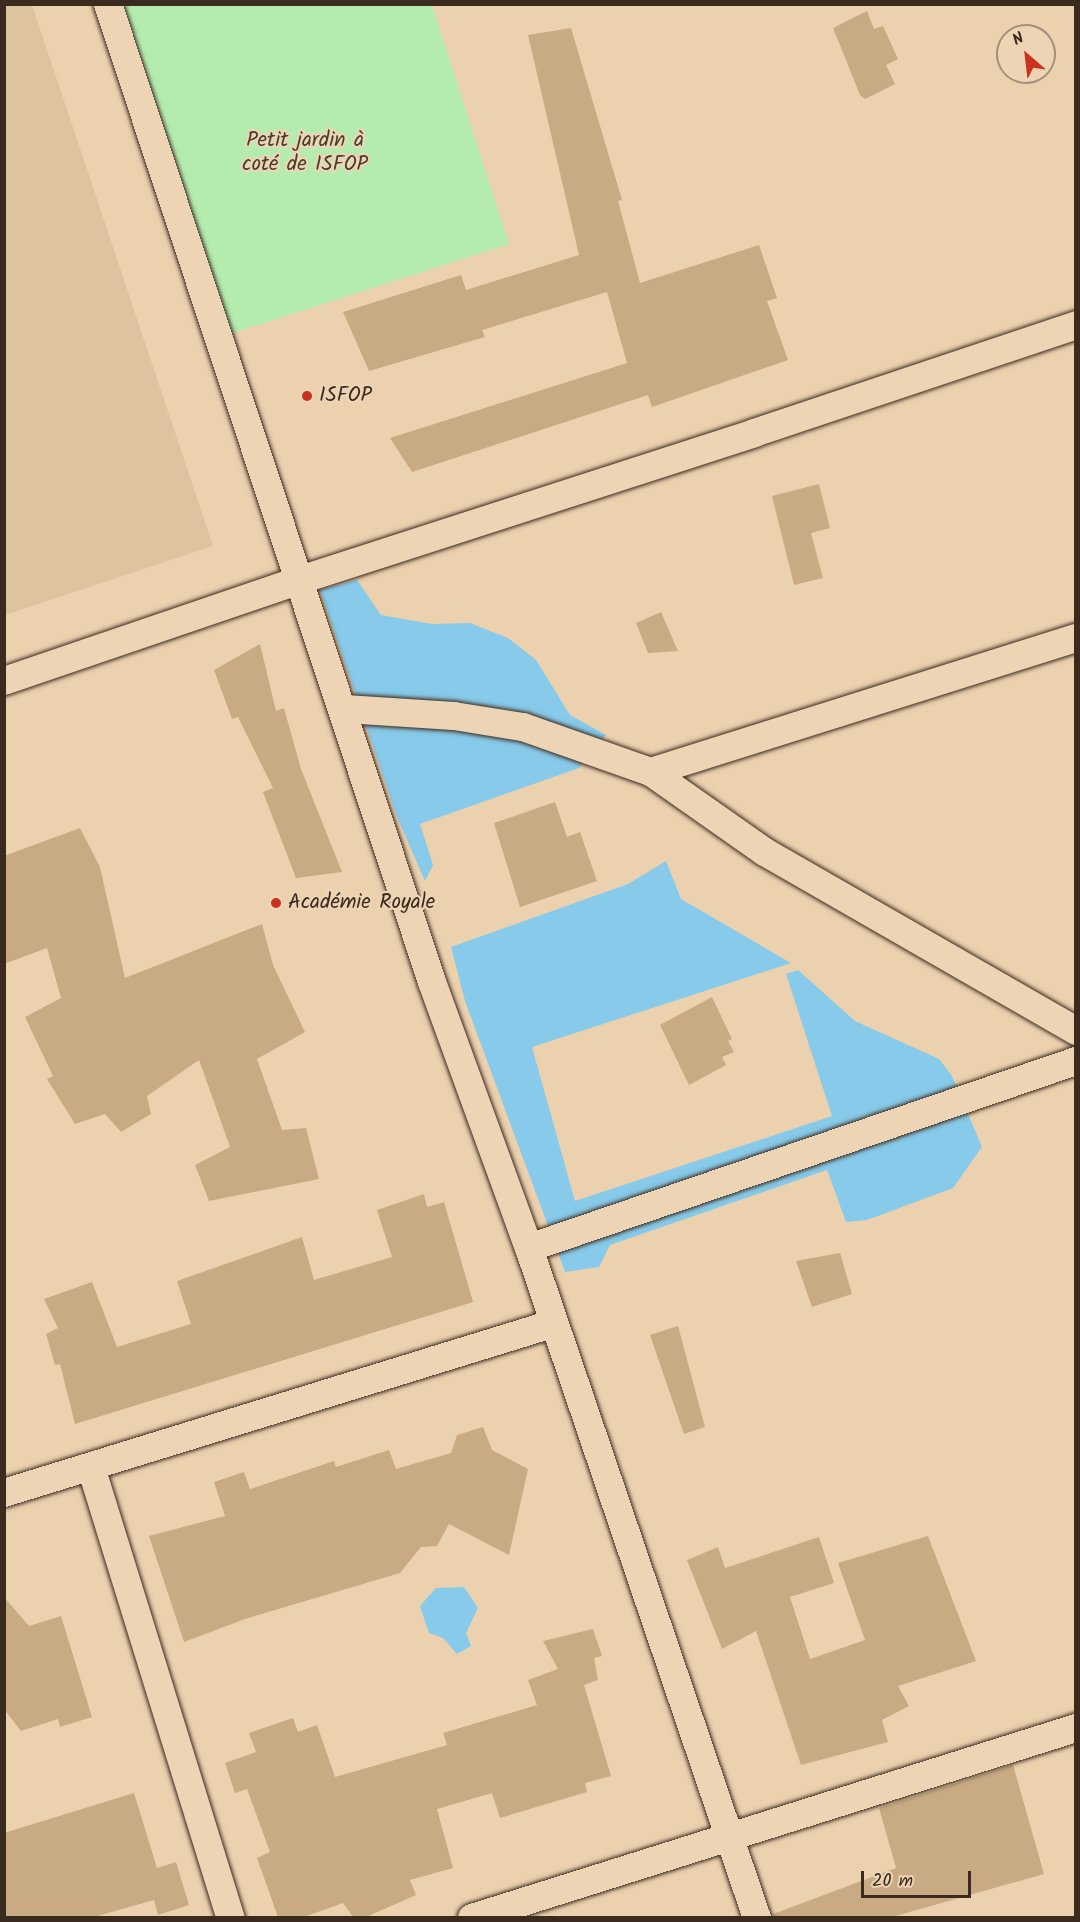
<!DOCTYPE html>
<html>
<head>
<meta charset="utf-8">
<style>
  body { margin:0 }
  #map { position:relative; width:1080px; height:1922px; overflow:hidden; background:#ecd1af; font-family:Kalam,sans-serif }
  div>[style] { position:absolute }
  .built>* { inset:0; background:#dec39f }
  .green>* { inset:0; background:#b4ecaf }
  .water>* { inset:0; background:#88cae9 }
  .building>* { inset:0; background:#c8ab83 }
  .roads { filter:drop-shadow(0 0 2px #3b2a1e) drop-shadow(0 0 2px #3b2a1e) }
  .street>* { height:28px; margin:-14px; padding:0 14px; transform-origin:14px; border-radius:14px; background:#edd4b4 }
  .dots>* { width:16px; height:16px; translate:-50% -50%; box-sizing:border-box; border:3px solid #edd4b4; border-radius:50% }
  span { translate:-50% -50%; white-space:nowrap; text-align:center; line-height:1.15; -webkit-text-stroke:4.5px #edd4b4; paint-order:stroke }
  .park-label { font-size:21px; color:#473d2c }
  .poi-label { font-size:21px; color:#3b2a1e }
  .left { translate:0 -50%; text-align:left }
  .frame { position:absolute; inset:0; border:6px solid #3b2a1e; pointer-events:none }
  .north { position:absolute; left:996px; top:24px; width:60px; height:60px; box-sizing:border-box; background:#edd4b4; border:2px solid #a69078; border-radius:50%; rotate:332deg; font-size:16px; font-weight:700; line-height:24px; text-align:center; color:#3b2a1e }
  .north::after { content:''; display:block; margin:auto; width:21px; height:27px; background:#c8321e; clip-path:polygon(50% 0,100% 100%,50% 72%,0 100%) }
  .scale { position:absolute; left:861px; top:1871px; width:110px; height:27px; box-sizing:border-box; border:3px solid #3b2a1e; border-top:0; padding-left:8px; font-size:18px; line-height:21px; white-space:nowrap; color:#3b2a1e; -webkit-text-stroke:4px #edd4b4; paint-order:stroke }
</style>
</head>
<body>
<div id="map">
  <div class="built">
    <i style="clip-path:polygon(4px 5px,32px 5px,213px 546px,5px 615px)"></i>
  </div>
  <div class="green">
    <i style="clip-path:polygon(101px 5px,432px 5px,509px 244px,208px 341px)"></i>
  </div>
  <div class="water">
    <i style="clip-path:polygon(357px 580px,381px 615px,432px 624px,470px 623px,508px 638px,536px 660px,570px 715px,606px 735px,579px 768px,420px 824px,433px 865px,425px 881px,397px 817px,320px 590px)"></i>
    <i style="clip-path:polygon(666px 861px,681px 899px,791px 963px,532px 1047px,575px 1201px,832px 1116px,786px 974px,798px 970px,855px 1021px,939px 1059px,952px 1076px,982px 1147px,953px 1188px,867px 1220px,846px 1222px,827px 1170px,610px 1245px,599px 1267px,565px 1272px,465px 1001px,451px 947px,628px 884px)"></i>
    <i style="clip-path:polygon(464px 1587px,478px 1608px,466px 1633px,471px 1646px,457px 1654px,443px 1638px,429px 1633px,420px 1606px,436px 1588px)"></i>
  </div>
  <div class="building">
    <i style="clip-path:polygon(867px 11px,874px 29px,883px 26px,898px 59px,886px 65px,895px 84px,865px 99px,860px 95px,833px 28px)"></i>
    <i style="clip-path:polygon(571px 28px,622px 200px,618px 201px,640px 283px,759px 245px,777px 298px,767px 301px,788px 360px,652px 407px,648px 395px,412px 472px,390px 438px,627px 363px,607px 292px,482px 330px,485px 337px,369px 371px,343px 312px,461px 275px,466px 290px,579px 255px,528px 35px)"></i>
    <i style="clip-path:polygon(819px 484px,830px 528px,811px 533px,823px 578px,794px 585px,772px 496px)"></i>
    <i style="clip-path:polygon(661px 612px,678px 651px,648px 653px,636px 623px)"></i>
    <i style="clip-path:polygon(260px 644px,276px 711px,284px 708px,301px 769px,342px 872px,296px 878px,263px 792px,273px 788px,238px 717px,232px 719px,214px 670px)"></i>
    <i style="clip-path:polygon(555px 802px,567px 837px,580px 832px,597px 881px,520px 907px,494px 823px)"></i>
    <i style="clip-path:polygon(80px 828px,100px 867px,125px 978px,262px 924px,273px 965px,305px 1032px,257px 1059px,282px 1130px,306px 1128px,319px 1179px,209px 1201px,195px 1165px,230px 1147px,199px 1060px,147px 1096px,151px 1114px,121px 1132px,105px 1114px,75px 1124px,47px 1079px,53px 1076px,25px 1017px,61px 998px,47px 948px,4px 964px,4px 856px)"></i>
    <i style="clip-path:polygon(712px 997px,732px 1039px,728px 1041px,734px 1052px,722px 1057px,726px 1065px,689px 1085px,660px 1025px)"></i>
    <i style="clip-path:polygon(424px 1194px,427px 1207px,444px 1202px,473px 1302px,75px 1424px,60px 1364px,55px 1365px,46px 1334px,58px 1328px,44px 1299px,92px 1282px,117px 1347px,191px 1324px,177px 1281px,302px 1237px,314px 1280px,392px 1257px,377px 1210px)"></i>
    <i style="clip-path:polygon(840px 1253px,852px 1294px,812px 1307px,796px 1261px)"></i>
    <i style="clip-path:polygon(678px 1326px,705px 1427px,684px 1434px,650px 1335px)"></i>
    <i style="clip-path:polygon(483px 1427px,492px 1450px,528px 1469px,509px 1555px,449px 1524px,437px 1546px,421px 1547px,400px 1573px,245px 1619px,184px 1642px,149px 1536px,225px 1516px,214px 1482px,244px 1472px,250px 1489px,334px 1461px,336px 1467px,389px 1450px,396px 1469px,451px 1453px,457px 1435px)"></i>
    <i style="clip-path:polygon(928px 1536px,976px 1661px,898px 1686px,909px 1706px,882px 1720px,888px 1742px,801px 1765px,756px 1631px,722px 1649px,687px 1560px,718px 1547px,725px 1568px,819px 1537px,834px 1583px,790px 1597px,810px 1659px,865px 1640px,838px 1563px)"></i>
    <i style="clip-path:polygon(4px 1597px,29px 1626px,61px 1616px,92px 1717px,60px 1727px,58px 1719px,21px 1731px,4px 1709px)"></i>
    <i style="clip-path:polygon(593px 1629px,602px 1656px,594px 1658px,598px 1680px,584px 1685px,611px 1776px,585px 1783px,587px 1792px,500px 1818px,492px 1793px,437px 1809px,453px 1868px,410px 1880px,416px 1895px,366px 1917px,353px 1917px,343px 1903px,304px 1917px,278px 1917px,257px 1858px,270px 1852px,247px 1789px,235px 1793px,225px 1763px,256px 1752px,249px 1733px,293px 1718px,298px 1732px,317px 1725px,335px 1777px,447px 1745px,443px 1733px,537px 1705px,528px 1680px,558px 1669px,543px 1641px)"></i>
    <i style="clip-path:polygon(1013px 1765px,1044px 1874px,892px 1917px,773px 1917px,773px 1914px,896px 1868px,879px 1808px)"></i>
    <i style="clip-path:polygon(134px 1793px,157px 1868px,176px 1862px,189px 1905px,158px 1915px,154px 1900px,94px 1917px,4px 1917px,4px 1833px)"></i>
  </div>
  <div class="roads">
    <div class="street">
      <i style="left:108px;top:4px;width:1030px;rotate:71.67deg"></i>
      <i style="left:432px;top:982px;width:283px;rotate:70deg"></i>
      <i style="left:529px;top:1248px;width:708px;rotate:71.21deg"></i>
      <i style="left:4px;top:681px;width:313px;rotate:-18.8deg"></i>
      <i style="left:300px;top:580px;width:477px;rotate:-17.9deg"></i>
      <i style="left:754px;top:433px;width:340px;rotate:-18.5deg"></i>
      <i style="left:345px;top:709px;width:109px;rotate:3.7deg"></i>
      <i style="left:454px;top:716px;width:70px;rotate:9.1deg"></i>
      <i style="left:523px;top:727px;width:136px;rotate:19.4deg"></i>
      <i style="left:651px;top:772px;width:139px;rotate:35.1deg"></i>
      <i style="left:765px;top:852px;width:359px;rotate:29.9deg"></i>
      <i style="left:651px;top:772px;width:446px;rotate:-17.5deg"></i>
      <i style="left:529px;top:1248px;width:578px;rotate:-18.87deg"></i>
      <i style="left:91px;top:1467px;width:472px;rotate:72.8deg"></i>
      <i style="left:4px;top:1493px;width:573px;rotate:-17.14deg"></i>
      <i style="left:472px;top:1918px;width:633px;rotate:-17.46deg"></i>
    </div>
  </div>
  <div class="dots">
    <i style="left:307px;top:396px;background:#c8321e"></i>
    <i style="left:276px;top:903px;background:#c8321e"></i>
  </div>
  <div class="park-label">
    <span style="left:305px;top:153px">Petit jardin à<br>coté de ISFOP</span>
  </div>
  <div class="poi-label">
    <span class="left" style="left:319px;top:396px">ISFOP</span>
    <span class="left" style="left:288px;top:903px">Académie Royale</span>
  </div>
  <div class="frame"></div>
  <div class="north">N</div>
  <div class="scale">20 m</div>
</div>
</body>
</html>
